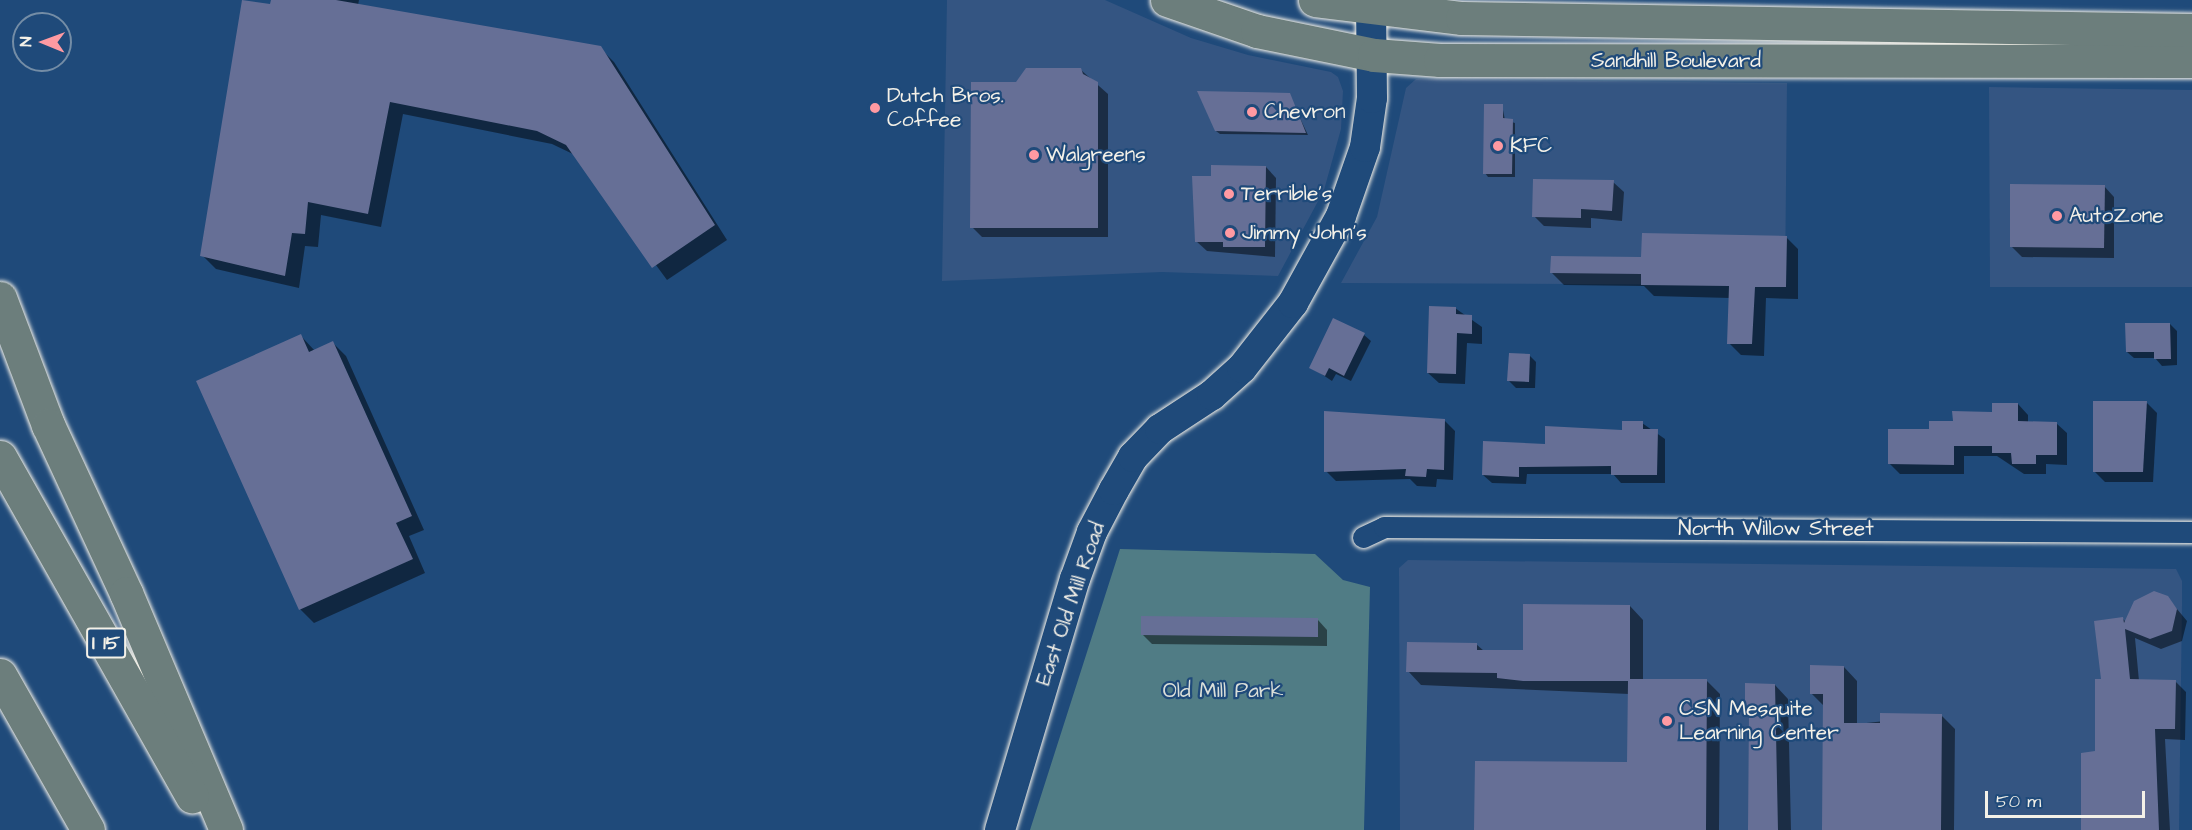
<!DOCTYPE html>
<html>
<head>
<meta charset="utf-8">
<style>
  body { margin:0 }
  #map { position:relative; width:2192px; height:830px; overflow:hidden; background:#1f4a7a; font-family:"Architects Daughter",sans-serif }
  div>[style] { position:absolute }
  .built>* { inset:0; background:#345582 }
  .green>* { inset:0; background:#507c85 }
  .shadow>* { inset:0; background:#0007 }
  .building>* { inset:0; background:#666f96 }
  .roads { filter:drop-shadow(0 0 2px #f4f1e8) drop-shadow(0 0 2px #f4f1e8) }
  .street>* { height:21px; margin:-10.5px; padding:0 10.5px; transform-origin:10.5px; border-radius:10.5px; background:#1f4a7a }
  .secondary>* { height:30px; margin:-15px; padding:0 15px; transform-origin:15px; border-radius:15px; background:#1f4a7a }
  .primary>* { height:33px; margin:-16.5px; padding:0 16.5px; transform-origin:16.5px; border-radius:16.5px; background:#6c7e7c }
  .highway>* { height:33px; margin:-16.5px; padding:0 16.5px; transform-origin:16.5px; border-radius:16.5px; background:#6c7e7c }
  .dots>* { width:16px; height:16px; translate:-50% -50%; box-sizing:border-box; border:3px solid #1f4a7a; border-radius:50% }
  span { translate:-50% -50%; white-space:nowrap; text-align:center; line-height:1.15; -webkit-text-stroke:4.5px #1f4a7a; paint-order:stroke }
  .shield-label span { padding:2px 4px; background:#1f4a7a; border:2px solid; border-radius:4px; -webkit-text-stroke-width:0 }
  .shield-label { font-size:20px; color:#f4f1e8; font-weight:700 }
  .street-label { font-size:21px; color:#f4f1e8 }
  .poi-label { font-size:21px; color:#f4f1e8 }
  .left { translate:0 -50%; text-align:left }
  .park-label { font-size:21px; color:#dbdfd9 }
  .north { position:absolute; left:12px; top:12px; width:60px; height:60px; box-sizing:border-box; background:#1f4a7a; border:2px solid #748da6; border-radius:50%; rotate:271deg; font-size:16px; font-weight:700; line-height:24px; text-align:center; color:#f4f1e8 }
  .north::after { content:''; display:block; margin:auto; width:21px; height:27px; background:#ff9aa2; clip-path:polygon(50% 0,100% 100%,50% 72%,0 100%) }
  .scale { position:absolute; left:1985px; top:791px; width:160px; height:27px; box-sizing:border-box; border:3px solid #f4f1e8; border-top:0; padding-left:8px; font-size:18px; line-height:21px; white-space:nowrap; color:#f4f1e8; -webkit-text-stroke:4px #1f4a7a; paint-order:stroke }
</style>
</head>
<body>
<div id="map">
  <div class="built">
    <i style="clip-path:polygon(947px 0,1105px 0,1191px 38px,1248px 55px,1331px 72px,1338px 77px,1343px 91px,1341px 129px,1324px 190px,1278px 276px,1162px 272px,942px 281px)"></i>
    <i style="clip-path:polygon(1416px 79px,1787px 83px,1785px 285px,1341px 283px,1377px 217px,1406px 88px)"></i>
    <i style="clip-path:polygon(1989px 87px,2192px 90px,2192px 287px,1990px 287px)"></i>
    <i style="clip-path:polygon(1408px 560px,2176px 569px,2182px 581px,2182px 604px,2179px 830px,1400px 830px,1399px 568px)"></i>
  </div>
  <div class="green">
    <i style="clip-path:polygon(1120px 549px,1315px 554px,1343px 580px,1370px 587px,1364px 830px,1030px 830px)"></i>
  </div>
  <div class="shadow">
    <i style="clip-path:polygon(272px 0,359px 0,358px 5px,600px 48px,614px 62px,727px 240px,667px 280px,575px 155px,552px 144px,403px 114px,381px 227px,321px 215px,318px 247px,305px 246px,299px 288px,216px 269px,202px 255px)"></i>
    <i style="clip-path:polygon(1081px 70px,1108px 94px,1108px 237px,982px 237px,972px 227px,1017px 84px)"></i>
    <i style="clip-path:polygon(1289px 95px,1308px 135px,1220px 134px,1216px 131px)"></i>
    <i style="clip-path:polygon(1502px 105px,1505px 120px,1515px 123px,1515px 177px,1488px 177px,1485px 173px)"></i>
    <i style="clip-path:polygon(1266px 167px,1276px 178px,1275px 257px,1207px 251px,1196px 241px,1213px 177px)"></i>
    <i style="clip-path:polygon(1613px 182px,1624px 192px,1622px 221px,1591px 218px,1591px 228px,1544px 226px,1534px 216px)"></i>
    <i style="clip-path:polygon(2104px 186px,2114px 197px,2114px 258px,2022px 257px,2012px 247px)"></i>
    <i style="clip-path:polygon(1786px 237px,1798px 249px,1798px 299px,1766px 298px,1764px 356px,1741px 355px,1729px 343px,1730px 298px,1654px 296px,1644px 286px,1564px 285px,1552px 273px)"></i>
    <i style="clip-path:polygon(1455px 308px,1482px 327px,1482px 344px,1467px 343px,1465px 384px,1439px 383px,1428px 373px)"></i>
    <i style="clip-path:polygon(2170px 324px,2177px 331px,2177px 365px,2162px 366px,2155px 358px,2134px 358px,2127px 352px)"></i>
    <i style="clip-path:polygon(1364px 335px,1371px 341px,1351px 381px,1336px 374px,1332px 381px,1311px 367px)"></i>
    <i style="clip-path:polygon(301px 336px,315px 351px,333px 343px,346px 356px,424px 530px,409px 536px,425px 573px,314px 623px,300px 609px,198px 382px)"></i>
    <i style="clip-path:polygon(1529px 355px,1536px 362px,1535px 388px,1516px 388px,1509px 381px)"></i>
    <i style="clip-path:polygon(2147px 403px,2157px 413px,2153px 482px,2105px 482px,2095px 472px)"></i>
    <i style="clip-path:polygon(2018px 404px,2028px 415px,2028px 423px,2056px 423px,2067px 433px,2067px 465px,2046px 464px,2046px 474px,2024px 474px,1997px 456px,1964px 456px,1964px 474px,1900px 474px,1889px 463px,1931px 431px)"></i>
    <i style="clip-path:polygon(1445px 421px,1455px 431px,1453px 480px,1437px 479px,1436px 487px,1417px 486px,1410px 479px,1336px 481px,1326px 471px)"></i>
    <i style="clip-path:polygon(1642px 423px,1665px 439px,1665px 483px,1621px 483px,1613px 474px,1527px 474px,1526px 484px,1492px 483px,1483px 475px,1547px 446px,1624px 431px)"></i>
    <i style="clip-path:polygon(2167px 597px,2187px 621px,2182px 641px,2161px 649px,2135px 638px,2139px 681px,2175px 681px,2186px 692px,2185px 740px,2165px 739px,2170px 830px,2083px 830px,2096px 752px,2102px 681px,2123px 619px,2126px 622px)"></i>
    <i style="clip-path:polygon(1630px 606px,1643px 620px,1643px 680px,1707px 681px,1720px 694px,1719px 830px,1476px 830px,1629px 764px,1629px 694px,1421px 685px,1408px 671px,1476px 644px,1484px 651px,1524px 652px)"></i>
    <i style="clip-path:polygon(1318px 620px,1327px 630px,1327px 646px,1152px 644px,1142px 634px)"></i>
    <i style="clip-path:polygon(1844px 667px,1857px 681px,1857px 724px,1941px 715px,1955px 729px,1954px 830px,1823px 830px,1824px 706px,1811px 693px)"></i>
    <i style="clip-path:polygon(1775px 685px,1788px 699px,1791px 830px,1749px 830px,1750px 715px,1746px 711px)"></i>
  </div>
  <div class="building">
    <i style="clip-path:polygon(242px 0,270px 4px,271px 0,336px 0,601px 46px,715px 225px,652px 268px,566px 145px,537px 131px,390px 102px,368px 214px,308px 202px,305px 234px,292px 233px,285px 276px,200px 256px)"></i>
    <i style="clip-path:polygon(1026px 68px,1081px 68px,1083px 74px,1098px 82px,1098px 228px,970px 228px,971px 82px,1016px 82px)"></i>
    <i style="clip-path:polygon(1197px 91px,1290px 93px,1306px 133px,1215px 131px)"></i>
    <i style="clip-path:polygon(1484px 104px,1503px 104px,1503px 118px,1513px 119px,1512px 174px,1483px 174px)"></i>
    <i style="clip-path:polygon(1211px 165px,1266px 166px,1265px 247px,1223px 247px,1223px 242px,1195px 242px,1192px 176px,1211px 176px)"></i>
    <i style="clip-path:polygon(1533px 179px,1614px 180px,1612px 211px,1581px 209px,1581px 218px,1532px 217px)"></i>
    <i style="clip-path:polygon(2010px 184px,2105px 185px,2104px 248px,2010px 247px)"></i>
    <i style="clip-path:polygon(1642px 233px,1787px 236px,1786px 287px,1755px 287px,1752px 344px,1727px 344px,1729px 286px,1641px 285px,1641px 274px,1550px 273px,1551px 256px,1641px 257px)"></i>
    <i style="clip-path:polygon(1429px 306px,1456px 307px,1456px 314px,1472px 315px,1472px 334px,1457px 333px,1456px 374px,1427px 373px)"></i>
    <i style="clip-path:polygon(1333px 318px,1365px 333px,1344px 376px,1329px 368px,1325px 376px,1309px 368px)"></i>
    <i style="clip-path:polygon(2125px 323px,2170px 323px,2171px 359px,2154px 359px,2154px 352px,2126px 352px)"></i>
    <i style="clip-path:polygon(301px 334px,309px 352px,333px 341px,412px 516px,396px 523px,413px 559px,299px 610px,196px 381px)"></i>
    <i style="clip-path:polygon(1509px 353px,1530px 354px,1529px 382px,1507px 381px)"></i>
    <i style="clip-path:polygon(2093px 401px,2147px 401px,2143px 472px,2093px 472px)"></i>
    <i style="clip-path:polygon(1992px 403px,2018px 403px,2018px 421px,2057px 422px,2057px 455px,2036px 455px,2036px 464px,2012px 464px,2011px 453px,1992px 453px,1992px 446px,1954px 446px,1954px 465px,1888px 464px,1888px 429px,1929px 429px,1929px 421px,1953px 421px,1952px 411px,1992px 412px)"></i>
    <i style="clip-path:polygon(1324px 411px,1445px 419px,1444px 470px,1427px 469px,1426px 477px,1405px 476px,1406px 469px,1324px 472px)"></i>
    <i style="clip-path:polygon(1622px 421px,1643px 421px,1643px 429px,1658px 429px,1657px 475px,1611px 475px,1611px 466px,1519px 467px,1519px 477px,1482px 475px,1483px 441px,1545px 444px,1545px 426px,1622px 430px)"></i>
    <i style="clip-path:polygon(2154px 591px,2168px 596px,2177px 609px,2172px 631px,2150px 639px,2125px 629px,2130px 679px,2176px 680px,2175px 729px,2155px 729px,2159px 830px,2081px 830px,2081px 753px,2095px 751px,2095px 679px,2101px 679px,2094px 621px,2123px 617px,2124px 623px,2134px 601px)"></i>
    <i style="clip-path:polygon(1523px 604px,1630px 605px,1630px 679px,1707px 679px,1706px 830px,1474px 830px,1475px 761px,1627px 762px,1628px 681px,1523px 681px,1497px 678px,1497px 673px,1406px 672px,1407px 642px,1477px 643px,1477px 650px,1523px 650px)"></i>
    <i style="clip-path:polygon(1141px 616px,1318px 618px,1318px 637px,1141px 635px)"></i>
    <i style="clip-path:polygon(1810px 665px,1844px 666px,1844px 723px,1880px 723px,1880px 713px,1942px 714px,1941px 830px,1822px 830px,1823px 694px,1810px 694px)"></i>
    <i style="clip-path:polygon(1745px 683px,1775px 684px,1778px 830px,1748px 830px,1749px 712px,1745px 712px)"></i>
  </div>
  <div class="roads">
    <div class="street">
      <i style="left:1363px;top:537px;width:23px;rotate:-25deg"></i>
      <i style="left:1384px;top:527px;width:808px;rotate:0.35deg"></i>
    </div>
    <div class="secondary">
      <i style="left:1000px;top:830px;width:262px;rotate:-73.4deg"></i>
      <i style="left:1075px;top:579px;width:50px;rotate:-70.1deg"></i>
      <i style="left:1092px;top:532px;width:47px;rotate:-62.4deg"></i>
      <i style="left:1114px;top:490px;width:38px;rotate:-60deg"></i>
      <i style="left:1133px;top:457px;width:39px;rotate:-46deg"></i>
      <i style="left:1160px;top:429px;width:62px;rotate:-33.2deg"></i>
      <i style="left:1212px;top:395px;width:40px;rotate:-42deg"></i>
      <i style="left:1242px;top:368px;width:83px;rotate:-51.9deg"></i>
      <i style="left:1293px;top:303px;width:99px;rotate:-61.1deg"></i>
      <i style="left:1341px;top:216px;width:73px;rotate:-70.8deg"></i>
      <i style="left:1365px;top:147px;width:49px;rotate:-81.9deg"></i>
      <i style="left:1372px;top:98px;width:98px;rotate:-90.6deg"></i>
    </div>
    <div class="primary">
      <i style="left:1167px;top:0;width:95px;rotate:19deg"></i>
      <i style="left:1257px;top:31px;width:119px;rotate:11.6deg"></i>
      <i style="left:1374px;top:55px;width:66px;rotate:4.3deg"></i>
      <i style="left:1440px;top:60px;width:752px;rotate:0.08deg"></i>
      <i style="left:1315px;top:0;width:148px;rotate:7deg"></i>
      <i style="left:1462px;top:18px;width:730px;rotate:0.94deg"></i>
    </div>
    <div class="highway">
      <i style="left:0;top:298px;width:136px;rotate:69.3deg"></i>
      <i style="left:48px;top:425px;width:185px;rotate:65.1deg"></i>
      <i style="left:126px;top:593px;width:257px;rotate:67.1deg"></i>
      <i style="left:0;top:457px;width:390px;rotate:60.5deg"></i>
      <i style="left:0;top:675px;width:178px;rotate:60.4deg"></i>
    </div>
  </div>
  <div class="dots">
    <i style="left:875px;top:108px;background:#ff9aa2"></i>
    <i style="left:1252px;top:112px;background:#ff9aa2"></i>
    <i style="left:1498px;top:146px;background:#ff9aa2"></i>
    <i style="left:1034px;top:155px;background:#ff9aa2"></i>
    <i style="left:1229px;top:194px;background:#ff9aa2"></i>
    <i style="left:2057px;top:216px;background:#ff9aa2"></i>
    <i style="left:1230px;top:233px;background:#ff9aa2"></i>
    <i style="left:1667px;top:721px;background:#ff9aa2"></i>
  </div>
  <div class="shield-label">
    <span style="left:106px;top:643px">I 15</span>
  </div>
  <div class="street-label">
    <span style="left:1676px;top:61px">Sandhill Boulevard</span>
    <span style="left:1776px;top:529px">North Willow Street</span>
    <span style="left:1071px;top:604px;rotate:-71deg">East Old Mill Road</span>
  </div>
  <div class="poi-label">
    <span class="left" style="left:887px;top:108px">Dutch Bros.<br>Coffee</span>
    <span class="left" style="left:1264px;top:112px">Chevron</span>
    <span class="left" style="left:1510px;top:146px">KFC</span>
    <span class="left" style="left:1046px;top:155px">Walgreens</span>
    <span class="left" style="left:1241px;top:194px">Terrible's</span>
    <span class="left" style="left:2069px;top:216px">AutoZone</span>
    <span class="left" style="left:1242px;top:233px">Jimmy John's</span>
    <span class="left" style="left:1679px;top:721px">CSN Mesquite<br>Learning Center</span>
  </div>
  <div class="park-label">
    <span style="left:1223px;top:691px">Old Mill Park</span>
  </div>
  <div class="north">N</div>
  <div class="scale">50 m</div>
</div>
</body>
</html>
